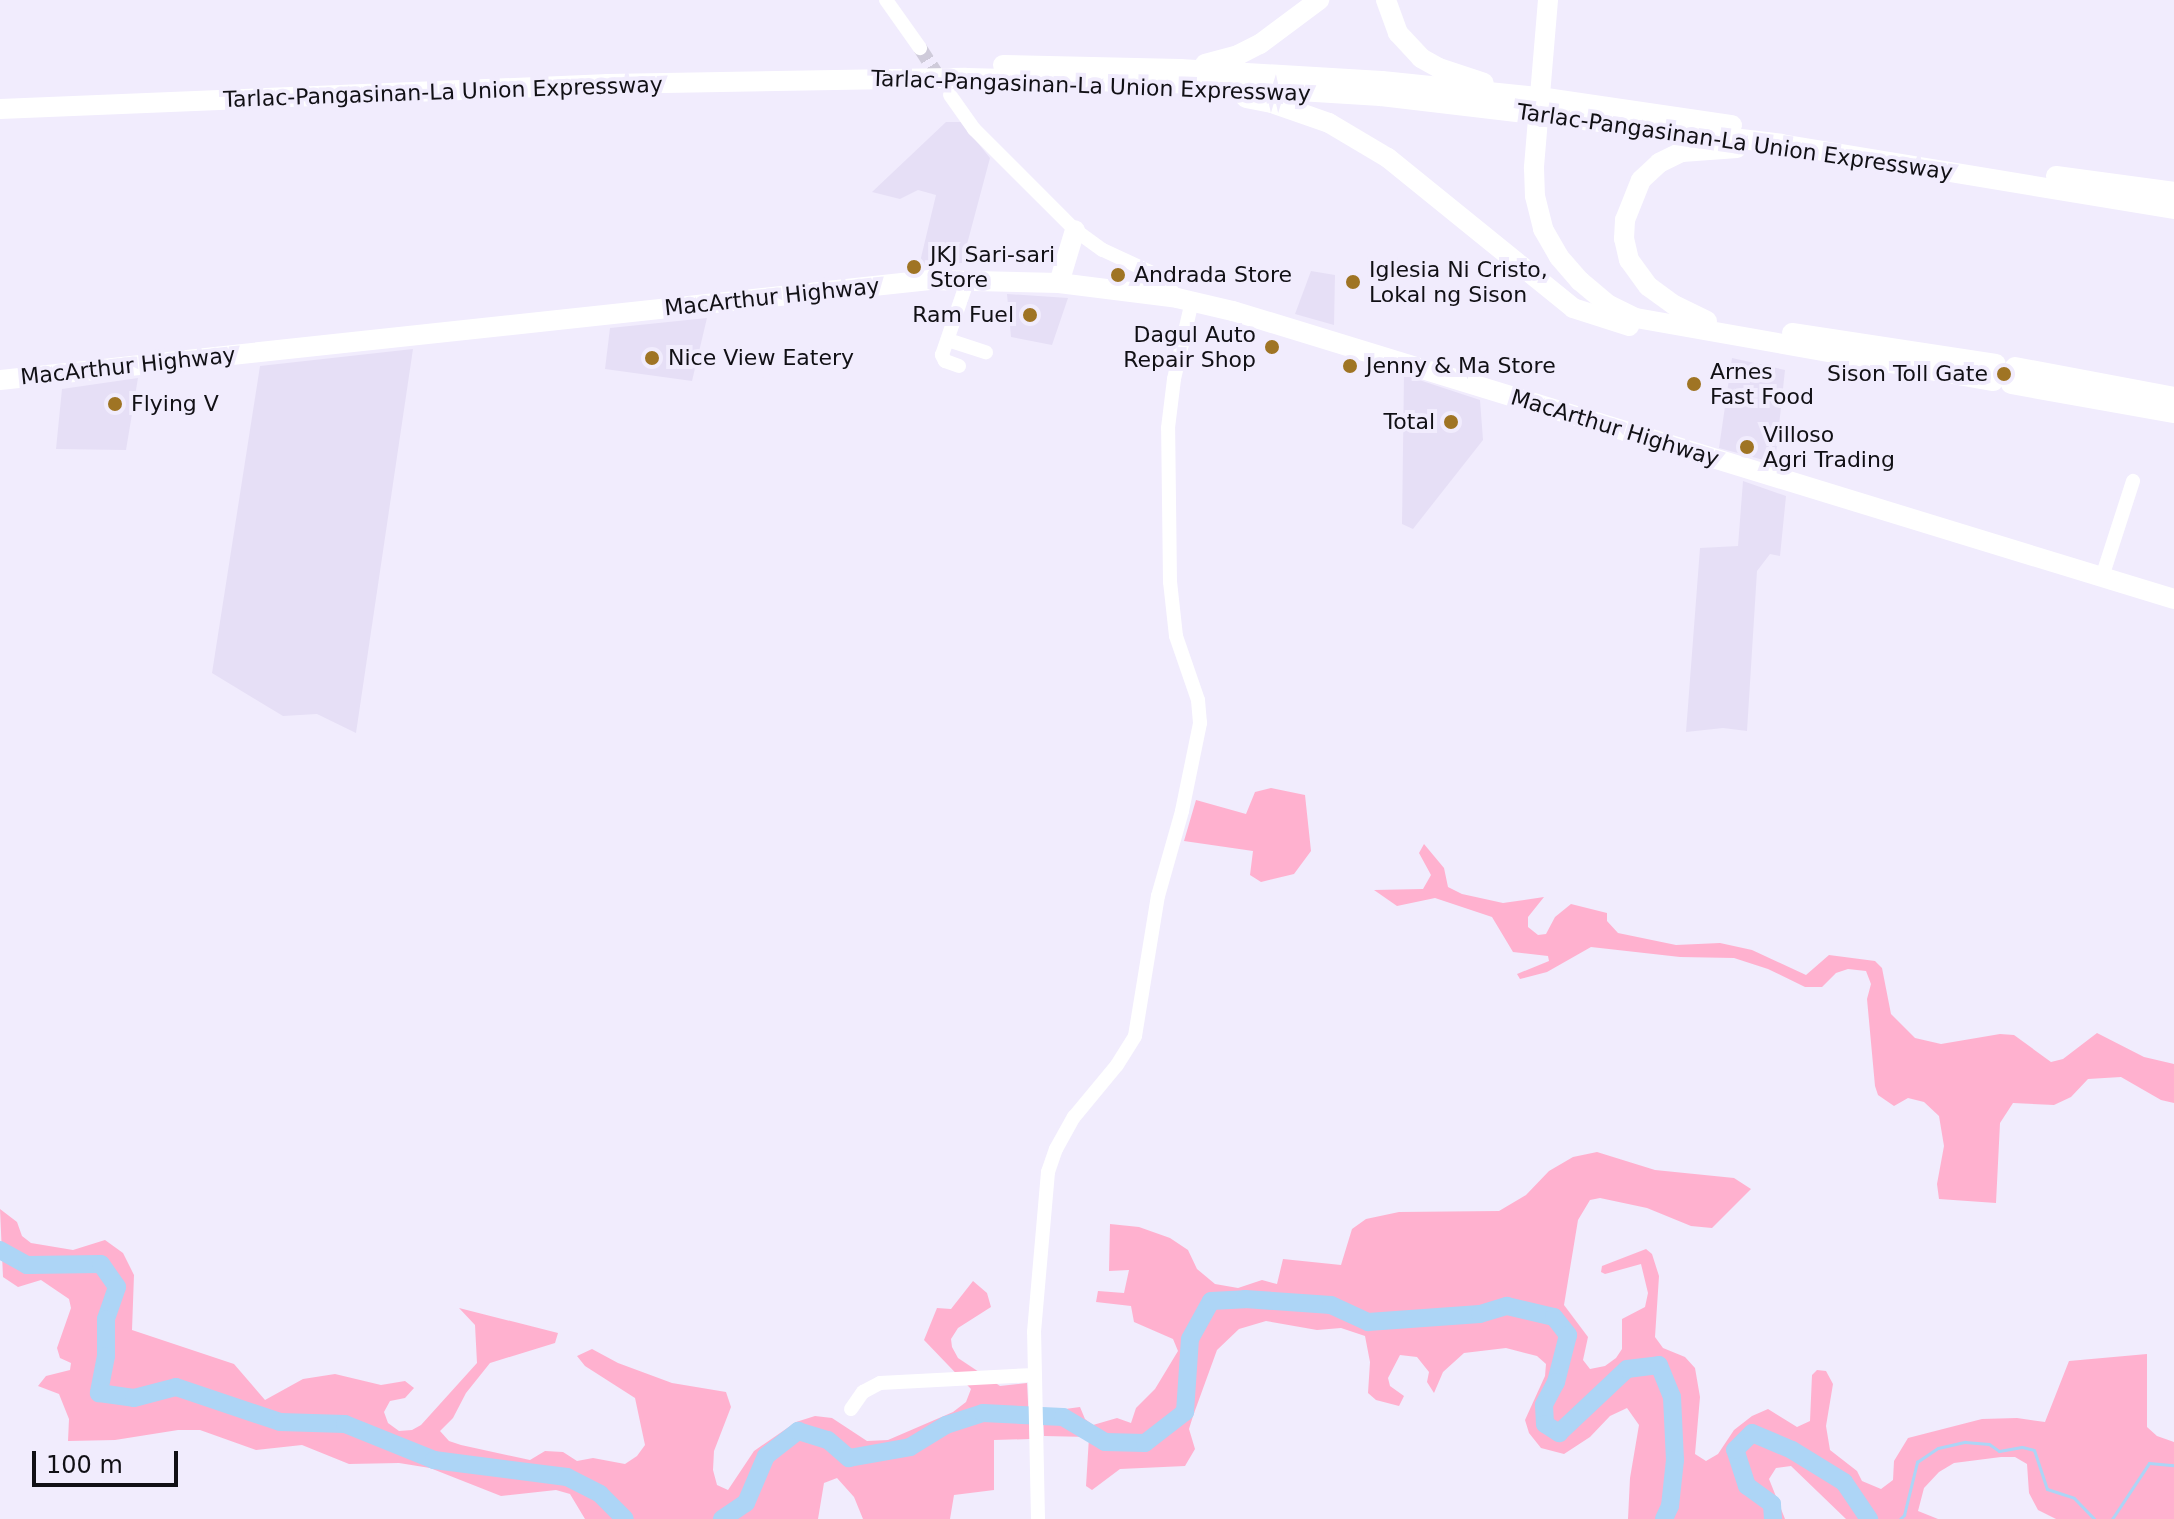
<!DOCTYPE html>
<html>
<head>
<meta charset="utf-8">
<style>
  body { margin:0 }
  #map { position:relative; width:2174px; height:1519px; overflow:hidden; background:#f1ecfd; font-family:"DejaVu Sans",sans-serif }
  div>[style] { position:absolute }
  .built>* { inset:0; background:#e6dff6 }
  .green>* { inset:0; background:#ffb1cf }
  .stream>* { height:3px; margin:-1.5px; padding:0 1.5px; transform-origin:1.5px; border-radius:1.5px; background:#add5f6 }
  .river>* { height:18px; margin:-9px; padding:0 9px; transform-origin:9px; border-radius:9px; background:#add5f6 }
  .minor-tunnel>* { height:14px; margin-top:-7px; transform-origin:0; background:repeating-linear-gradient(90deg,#cfcbda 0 14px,transparent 0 21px) }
  .minor>* { height:14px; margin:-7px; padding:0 7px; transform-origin:7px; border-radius:7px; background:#fff }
  .highway>* { height:20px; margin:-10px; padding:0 10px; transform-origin:10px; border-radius:10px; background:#fff }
  .dots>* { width:22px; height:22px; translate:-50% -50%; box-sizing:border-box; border:4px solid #f1ecfd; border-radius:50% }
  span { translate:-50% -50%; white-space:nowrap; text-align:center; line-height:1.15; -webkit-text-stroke:8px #f1ecfd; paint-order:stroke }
  .street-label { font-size:22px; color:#111015 }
  .poi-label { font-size:22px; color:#111015 }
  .left { translate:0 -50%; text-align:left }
  .right { translate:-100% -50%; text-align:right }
  .scale { position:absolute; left:32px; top:1451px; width:146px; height:36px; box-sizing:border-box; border:4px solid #111015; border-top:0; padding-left:10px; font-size:24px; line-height:28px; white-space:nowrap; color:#111015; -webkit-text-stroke:6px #f1ecfd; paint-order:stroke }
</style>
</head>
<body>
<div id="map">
  <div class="built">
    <i style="clip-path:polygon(946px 122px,961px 122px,990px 158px,962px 263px,919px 266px,936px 195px,918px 190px,900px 199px,872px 192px)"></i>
    <i style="clip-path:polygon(1311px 271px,1335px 275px,1334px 325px,1295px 314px)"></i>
    <i style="clip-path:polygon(1007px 294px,1068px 298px,1052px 345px,1011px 337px)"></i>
    <i style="clip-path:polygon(707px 318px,692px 381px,605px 369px,610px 328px)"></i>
    <i style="clip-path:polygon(413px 349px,356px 733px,317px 714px,283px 716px,212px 673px,260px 366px)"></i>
    <i style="clip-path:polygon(1732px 358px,1785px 370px,1775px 463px,1719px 448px)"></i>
    <i style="clip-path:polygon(1404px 375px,1480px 400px,1483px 440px,1413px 529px,1402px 524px)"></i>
    <i style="clip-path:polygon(138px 378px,126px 450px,56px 449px,62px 389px)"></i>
    <i style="clip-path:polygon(1743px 481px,1786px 496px,1780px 556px,1770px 554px,1757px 571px,1747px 731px,1723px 728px,1686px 732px,1700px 548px,1738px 546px)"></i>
  </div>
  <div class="green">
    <i style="clip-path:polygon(1271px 788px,1305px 795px,1311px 851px,1294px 874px,1261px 882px,1250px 875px,1253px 851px,1184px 841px,1196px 800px,1246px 814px,1255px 792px)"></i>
    <i style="clip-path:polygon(1424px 844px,1444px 868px,1448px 887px,1462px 894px,1503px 903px,1544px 897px,1528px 917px,1528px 927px,1538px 935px,1546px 934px,1555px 917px,1571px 904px,1607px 913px,1607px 921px,1618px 933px,1676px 945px,1720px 943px,1752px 950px,1806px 975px,1829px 955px,1875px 961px,1882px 968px,1891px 1014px,1915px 1038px,1941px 1044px,2000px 1034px,2014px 1035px,2051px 1062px,2063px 1059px,2097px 1033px,2144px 1057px,2174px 1064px,2174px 1103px,2161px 1100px,2121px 1077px,2088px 1079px,2071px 1097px,2054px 1105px,2013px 1103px,2000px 1123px,1996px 1203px,1939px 1199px,1937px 1184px,1944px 1146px,1939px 1116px,1924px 1102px,1908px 1098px,1894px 1106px,1878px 1095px,1875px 1086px,1867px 999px,1871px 984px,1866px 971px,1848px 969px,1836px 973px,1822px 987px,1805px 987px,1768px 969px,1734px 958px,1680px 957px,1591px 947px,1547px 972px,1520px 979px,1517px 974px,1549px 961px,1548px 956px,1513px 952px,1492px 917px,1435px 898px,1397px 906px,1374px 890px,1423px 889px,1431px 875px,1419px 853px)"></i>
    <i style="clip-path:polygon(1597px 1152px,1655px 1170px,1734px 1178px,1751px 1189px,1712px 1228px,1691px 1226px,1647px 1208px,1600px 1198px,1590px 1200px,1578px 1220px,1564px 1305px,1588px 1337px,1583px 1360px,1590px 1369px,1605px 1366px,1616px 1358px,1622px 1349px,1622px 1319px,1645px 1307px,1648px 1293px,1641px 1264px,1605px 1274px,1601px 1272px,1602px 1266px,1646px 1249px,1652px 1254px,1659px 1276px,1655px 1337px,1663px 1348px,1685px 1357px,1695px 1368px,1700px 1397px,1695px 1454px,1706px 1461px,1718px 1454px,1734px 1430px,1752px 1416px,1768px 1409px,1797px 1427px,1810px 1421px,1812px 1375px,1817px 1370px,1826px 1371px,1833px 1384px,1826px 1426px,1830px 1450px,1857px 1471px,1862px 1481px,1881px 1489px,1893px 1480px,1894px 1461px,1908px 1438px,1982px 1419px,2017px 1418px,2045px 1422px,2069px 1361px,2147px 1354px,2147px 1427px,2157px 1436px,2174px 1442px,2174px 1519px,2056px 1519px,2038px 1510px,2029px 1493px,2027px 1464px,2015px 1457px,2001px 1457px,1954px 1463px,1939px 1472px,1924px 1488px,1918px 1511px,1938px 1519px,1846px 1519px,1791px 1466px,1776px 1468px,1769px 1479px,1785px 1519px,1628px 1519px,1630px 1478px,1639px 1425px,1627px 1408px,1610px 1416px,1590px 1437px,1564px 1454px,1541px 1448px,1529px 1433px,1525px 1420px,1545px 1376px,1546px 1364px,1537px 1356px,1506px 1348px,1464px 1353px,1443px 1372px,1434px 1393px,1427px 1382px,1429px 1372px,1417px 1357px,1400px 1355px,1388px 1378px,1390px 1386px,1404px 1396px,1399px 1406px,1376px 1400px,1368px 1393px,1370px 1362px,1365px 1336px,1341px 1328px,1317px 1330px,1266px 1321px,1239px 1329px,1217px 1350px,1193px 1416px,1189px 1429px,1195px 1449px,1185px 1466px,1120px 1469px,1092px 1490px,1086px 1486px,1089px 1437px,1044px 1436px,1043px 1412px,1080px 1407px,1085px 1419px,1093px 1425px,1117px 1418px,1131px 1423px,1136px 1408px,1155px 1389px,1178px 1351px,1173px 1339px,1134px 1322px,1131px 1306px,1096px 1302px,1098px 1291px,1124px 1293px,1129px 1270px,1109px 1271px,1110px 1224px,1139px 1227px,1170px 1238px,1188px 1250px,1197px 1269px,1215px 1284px,1238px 1288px,1262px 1280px,1277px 1284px,1283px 1259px,1341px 1265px,1352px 1229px,1366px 1219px,1399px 1212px,1499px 1211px,1526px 1195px,1549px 1171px,1573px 1157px)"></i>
    <i style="clip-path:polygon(0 1209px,17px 1222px,22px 1236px,31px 1243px,73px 1250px,105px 1240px,123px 1253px,134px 1275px,132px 1330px,234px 1364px,265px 1400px,303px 1379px,335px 1374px,381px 1385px,405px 1381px,414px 1388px,405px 1398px,390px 1401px,384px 1412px,388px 1423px,399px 1431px,412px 1430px,421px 1425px,477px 1363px,475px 1325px,459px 1308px,558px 1333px,555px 1343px,490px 1363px,466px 1393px,453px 1418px,440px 1431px,449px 1441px,461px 1445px,530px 1460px,545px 1451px,563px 1452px,577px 1461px,593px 1458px,625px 1464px,637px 1456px,645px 1445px,635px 1398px,585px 1366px,577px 1356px,592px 1349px,618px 1363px,672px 1383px,726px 1392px,731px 1407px,714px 1451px,713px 1470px,717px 1485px,728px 1490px,754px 1451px,796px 1422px,815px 1416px,832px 1418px,867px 1441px,888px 1440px,953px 1412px,966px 1402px,971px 1389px,924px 1340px,937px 1308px,951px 1309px,973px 1281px,987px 1293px,991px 1307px,958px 1328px,951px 1339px,952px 1347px,958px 1358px,1000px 1386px,1027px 1383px,1030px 1439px,994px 1440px,994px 1490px,954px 1495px,950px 1519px,863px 1519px,854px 1497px,837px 1478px,824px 1483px,818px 1519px,585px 1519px,570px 1494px,556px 1490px,501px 1496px,430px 1468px,399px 1463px,349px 1464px,302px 1445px,256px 1450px,200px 1430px,178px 1430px,115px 1440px,68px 1441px,69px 1419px,59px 1394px,38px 1386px,46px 1376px,70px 1370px,71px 1363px,60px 1358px,57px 1348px,71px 1308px,69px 1299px,41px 1280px,18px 1287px,3px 1277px)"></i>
  </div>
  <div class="stream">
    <i style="left:1900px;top:1519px;width:6px;rotate:-45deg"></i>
    <i style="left:1904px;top:1515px;width:55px;rotate:-76.2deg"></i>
    <i style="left:1917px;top:1462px;width:25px;rotate:-34deg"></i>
    <i style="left:1938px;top:1448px;width:28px;rotate:-13deg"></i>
    <i style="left:1965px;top:1442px;width:24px;rotate:5deg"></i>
    <i style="left:1989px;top:1444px;width:12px;rotate:35deg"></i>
    <i style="left:1999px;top:1451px;width:23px;rotate:-10deg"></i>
    <i style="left:2022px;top:1447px;width:12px;rotate:14deg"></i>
    <i style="left:2034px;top:1450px;width:41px;rotate:71.6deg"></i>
    <i style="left:2047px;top:1489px;width:28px;rotate:18deg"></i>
    <i style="left:2074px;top:1498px;width:29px;rotate:46deg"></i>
    <i style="left:2112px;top:1519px;width:67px;rotate:-56.5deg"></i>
    <i style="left:2149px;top:1463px;width:25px;rotate:5deg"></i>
  </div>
  <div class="river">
    <i style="left:0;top:1250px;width:31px;rotate:29deg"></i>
    <i style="left:27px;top:1265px;width:74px;rotate:-0.8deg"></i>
    <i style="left:101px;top:1264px;width:28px;rotate:55deg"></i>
    <i style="left:117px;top:1287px;width:34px;rotate:109deg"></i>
    <i style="left:106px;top:1319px;width:37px;rotate:90deg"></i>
    <i style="left:106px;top:1356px;width:38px;rotate:101deg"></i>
    <i style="left:99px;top:1393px;width:35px;rotate:8deg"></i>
    <i style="left:134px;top:1398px;width:43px;rotate:-14.7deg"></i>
    <i style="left:176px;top:1387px;width:110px;rotate:18.6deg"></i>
    <i style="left:280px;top:1422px;width:65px;rotate:1.8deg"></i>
    <i style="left:345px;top:1424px;width:96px;rotate:22deg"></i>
    <i style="left:434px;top:1460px;width:134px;rotate:7.3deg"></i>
    <i style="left:567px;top:1477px;width:37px;rotate:27deg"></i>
    <i style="left:600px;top:1494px;width:35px;rotate:45deg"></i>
    <i style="left:722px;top:1519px;width:29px;rotate:-34deg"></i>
    <i style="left:746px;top:1503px;width:51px;rotate:-66.9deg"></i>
    <i style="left:766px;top:1456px;width:41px;rotate:-38deg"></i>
    <i style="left:798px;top:1431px;width:31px;rotate:17deg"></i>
    <i style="left:828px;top:1440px;width:28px;rotate:41deg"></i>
    <i style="left:849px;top:1458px;width:62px;rotate:-10.2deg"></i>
    <i style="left:910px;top:1447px;width:42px;rotate:-31.4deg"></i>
    <i style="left:946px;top:1425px;width:39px;rotate:-18deg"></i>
    <i style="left:983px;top:1413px;width:80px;rotate:2.9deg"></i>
    <i style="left:1063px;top:1417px;width:49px;rotate:30.8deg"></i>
    <i style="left:1105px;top:1442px;width:40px;rotate:1.4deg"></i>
    <i style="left:1145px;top:1443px;width:51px;rotate:-37.8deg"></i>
    <i style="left:1185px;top:1412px;width:73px;rotate:-86.1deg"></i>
    <i style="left:1190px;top:1339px;width:43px;rotate:-61.1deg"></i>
    <i style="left:1211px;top:1301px;width:34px;rotate:-3deg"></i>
    <i style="left:1245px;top:1299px;width:86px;rotate:4deg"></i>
    <i style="left:1331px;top:1305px;width:41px;rotate:24.7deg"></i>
    <i style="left:1368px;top:1322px;width:112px;rotate:-4.1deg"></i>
    <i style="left:1480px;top:1314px;width:28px;rotate:-17deg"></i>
    <i style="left:1507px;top:1306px;width:48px;rotate:13.2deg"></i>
    <i style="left:1554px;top:1317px;width:23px;rotate:52deg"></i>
    <i style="left:1568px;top:1335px;width:49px;rotate:104.3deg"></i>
    <i style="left:1556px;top:1382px;width:26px;rotate:118deg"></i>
    <i style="left:1544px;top:1405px;width:19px;rotate:87deg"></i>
    <i style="left:1545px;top:1424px;width:17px;rotate:33deg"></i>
    <i style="left:1559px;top:1433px;width:93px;rotate:-43.3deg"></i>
    <i style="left:1627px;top:1369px;width:32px;rotate:-7deg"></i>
    <i style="left:1659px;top:1365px;width:35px;rotate:68deg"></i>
    <i style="left:1672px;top:1397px;width:63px;rotate:87.3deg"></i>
    <i style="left:1675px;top:1460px;width:46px;rotate:96.2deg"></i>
    <i style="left:1670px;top:1506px;width:14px;rotate:115deg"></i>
    <i style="left:1773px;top:1519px;width:15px;rotate:-94deg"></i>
    <i style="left:1772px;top:1504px;width:31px;rotate:-144deg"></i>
    <i style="left:1747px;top:1486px;width:38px;rotate:-108deg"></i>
    <i style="left:1735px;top:1450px;width:24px;rotate:-45deg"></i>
    <i style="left:1752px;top:1433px;width:43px;rotate:23deg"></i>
    <i style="left:1792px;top:1450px;width:61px;rotate:31.6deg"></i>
    <i style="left:1844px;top:1482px;width:45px;rotate:56deg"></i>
  </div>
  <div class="minor-tunnel">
    <i style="left:920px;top:48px;width:43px;rotate:57.4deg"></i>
  </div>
  <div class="minor">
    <i style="left:886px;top:0;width:59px;rotate:54.7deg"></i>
    <i style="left:950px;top:95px;width:42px;rotate:54.8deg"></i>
    <i style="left:974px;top:129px;width:143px;rotate:45deg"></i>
    <i style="left:1075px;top:230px;width:34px;rotate:36deg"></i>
    <i style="left:1103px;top:250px;width:66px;rotate:25deg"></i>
    <i style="left:1163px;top:278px;width:24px;rotate:55deg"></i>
    <i style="left:948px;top:340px;width:40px;rotate:18deg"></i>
    <i style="left:959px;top:366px;width:15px;rotate:-160deg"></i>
    <i style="left:945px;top:361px;width:7px;rotate:-117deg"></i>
    <i style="left:942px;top:355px;width:80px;rotate:-71.1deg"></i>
    <i style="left:2102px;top:577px;width:101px;rotate:-72.1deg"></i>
    <i style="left:851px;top:1409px;width:21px;rotate:-55deg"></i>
    <i style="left:863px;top:1392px;width:19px;rotate:-28deg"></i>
    <i style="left:880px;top:1383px;width:155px;rotate:-3deg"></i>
    <i style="left:1038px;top:1519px;width:187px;rotate:-91.2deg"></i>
    <i style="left:1034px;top:1332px;width:161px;rotate:-85deg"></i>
    <i style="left:1048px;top:1172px;width:24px;rotate:-71deg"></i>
    <i style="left:1056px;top:1149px;width:37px;rotate:-61deg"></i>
    <i style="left:1074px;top:1117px;width:67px;rotate:-50.4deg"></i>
    <i style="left:1117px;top:1065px;width:34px;rotate:-58deg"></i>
    <i style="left:1135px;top:1036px;width:142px;rotate:-80.7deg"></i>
    <i style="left:1158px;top:896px;width:88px;rotate:-74.2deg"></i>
    <i style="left:1182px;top:811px;width:90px;rotate:-78.4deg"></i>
    <i style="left:1200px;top:723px;width:23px;rotate:-95deg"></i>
    <i style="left:1198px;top:700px;width:68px;rotate:-109deg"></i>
    <i style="left:1176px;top:636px;width:54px;rotate:-96.3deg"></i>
    <i style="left:1170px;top:582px;width:154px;rotate:-90.7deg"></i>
    <i style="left:1168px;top:428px;width:49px;rotate:-83deg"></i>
    <i style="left:1174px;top:379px;width:80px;rotate:-77deg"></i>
  </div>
  <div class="highway">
    <i style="left:1386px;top:0;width:35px;rotate:70deg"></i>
    <i style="left:1398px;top:33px;width:34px;rotate:47deg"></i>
    <i style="left:1421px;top:58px;width:21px;rotate:29deg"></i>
    <i style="left:1439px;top:68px;width:47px;rotate:18.4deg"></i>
    <i style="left:1548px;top:0;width:169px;rotate:94.8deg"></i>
    <i style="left:1534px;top:168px;width:28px;rotate:88deg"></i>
    <i style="left:1535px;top:196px;width:34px;rotate:76deg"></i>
    <i style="left:1543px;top:229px;width:32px;rotate:60deg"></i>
    <i style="left:1559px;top:257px;width:32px;rotate:49deg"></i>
    <i style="left:1580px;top:281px;width:38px;rotate:40deg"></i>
    <i style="left:1609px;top:305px;width:30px;rotate:26deg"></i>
    <i style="left:1636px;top:318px;width:363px;rotate:10deg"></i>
    <i style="left:1205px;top:64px;width:34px;rotate:-15deg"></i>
    <i style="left:1238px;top:55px;width:25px;rotate:-27deg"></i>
    <i style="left:1260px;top:44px;width:74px;rotate:-36.7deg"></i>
    <i style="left:1003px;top:65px;width:177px;rotate:1.3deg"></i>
    <i style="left:1180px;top:69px;width:202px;rotate:3.4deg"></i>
    <i style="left:1382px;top:81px;width:165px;rotate:5.9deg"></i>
    <i style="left:1546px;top:98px;width:188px;rotate:8.3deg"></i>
    <i style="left:1246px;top:98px;width:26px;rotate:11deg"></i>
    <i style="left:1272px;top:103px;width:60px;rotate:19.3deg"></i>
    <i style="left:1329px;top:123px;width:69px;rotate:30.7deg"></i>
    <i style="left:1388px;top:158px;width:238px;rotate:39deg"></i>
    <i style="left:1573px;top:308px;width:59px;rotate:17.8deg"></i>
    <i style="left:0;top:109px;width:609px;rotate:-2.35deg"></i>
    <i style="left:608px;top:84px;width:358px;rotate:-1deg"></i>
    <i style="left:966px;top:78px;width:206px;rotate:1.4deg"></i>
    <i style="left:1172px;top:83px;width:209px;rotate:3.6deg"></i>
    <i style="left:1381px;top:96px;width:403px;rotate:6.8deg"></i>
    <i style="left:1781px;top:144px;width:398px;rotate:9.4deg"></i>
    <i style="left:2056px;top:176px;width:119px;rotate:7.7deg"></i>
    <i style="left:1059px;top:283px;width:55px;rotate:-73.2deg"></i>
    <i style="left:1707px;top:321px;width:37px;rotate:-154deg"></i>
    <i style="left:1674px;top:305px;width:32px;rotate:-144deg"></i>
    <i style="left:1648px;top:286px;width:32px;rotate:-126deg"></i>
    <i style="left:1629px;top:260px;width:22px;rotate:-103deg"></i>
    <i style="left:1624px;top:239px;width:19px;rotate:-87deg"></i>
    <i style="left:1625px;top:220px;width:43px;rotate:-68.2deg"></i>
    <i style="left:1641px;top:180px;width:25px;rotate:-43deg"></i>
    <i style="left:1659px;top:163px;width:25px;rotate:-26deg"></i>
    <i style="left:1682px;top:152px;width:55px;rotate:-4.2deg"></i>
    <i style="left:1792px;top:333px;width:206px;rotate:8.6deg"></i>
    <i style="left:2015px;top:367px;width:162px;rotate:10.7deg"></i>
    <i style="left:0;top:380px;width:935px;rotate:-6.14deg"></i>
    <i style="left:930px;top:280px;width:129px;rotate:1.3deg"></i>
    <i style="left:1059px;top:283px;width:119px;rotate:7.2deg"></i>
    <i style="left:1177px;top:298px;width:57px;rotate:13.1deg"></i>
    <i style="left:1233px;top:311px;width:984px;rotate:17.02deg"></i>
    <i style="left:2011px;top:384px;width:166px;rotate:10.1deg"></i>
  </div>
  <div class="dots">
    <i style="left:914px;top:267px;background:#9f7424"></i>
    <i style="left:1118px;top:275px;background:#9f7424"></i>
    <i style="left:1353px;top:282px;background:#9f7424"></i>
    <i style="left:1030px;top:315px;background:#9f7424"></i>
    <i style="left:1272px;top:347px;background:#9f7424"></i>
    <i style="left:652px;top:358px;background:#9f7424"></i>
    <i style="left:1350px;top:366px;background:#9f7424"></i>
    <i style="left:2004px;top:374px;background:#9f7424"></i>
    <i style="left:1694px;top:384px;background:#9f7424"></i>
    <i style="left:115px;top:404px;background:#9f7424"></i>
    <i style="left:1451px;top:422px;background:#9f7424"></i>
    <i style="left:1747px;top:447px;background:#9f7424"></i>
  </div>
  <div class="street-label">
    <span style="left:1091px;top:86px;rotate:2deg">Tarlac-Pangasinan-La Union Expressway</span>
    <span style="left:443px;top:92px;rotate:-2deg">Tarlac-Pangasinan-La Union Expressway</span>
    <span style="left:1735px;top:142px;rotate:8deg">Tarlac-Pangasinan-La Union Expressway</span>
    <span style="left:772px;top:297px;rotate:-6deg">MacArthur Highway</span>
    <span style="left:128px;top:366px;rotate:-6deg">MacArthur Highway</span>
    <span style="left:1615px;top:428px;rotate:17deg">MacArthur Highway</span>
  </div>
  <div class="poi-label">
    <span class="left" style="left:930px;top:267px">JKJ Sari-sari<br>Store</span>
    <span class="left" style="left:1369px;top:282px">Iglesia Ni Cristo,<br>Lokal ng Sison</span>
    <span class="left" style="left:1134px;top:275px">Andrada Store</span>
    <span class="right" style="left:1014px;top:315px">Ram Fuel</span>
    <span class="right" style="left:1256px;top:347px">Dagul Auto<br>Repair Shop</span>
    <span class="left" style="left:668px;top:358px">Nice View Eatery</span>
    <span class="left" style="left:1366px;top:366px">Jenny &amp; Ma Store</span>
    <span class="left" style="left:1710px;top:384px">Arnes<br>Fast Food</span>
    <span class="right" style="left:1988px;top:374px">Sison Toll Gate</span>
    <span class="left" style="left:131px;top:404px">Flying V</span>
    <span class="right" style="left:1435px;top:422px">Total</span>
    <span class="left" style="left:1763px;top:447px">Villoso<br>Agri Trading</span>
  </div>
  <div class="scale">100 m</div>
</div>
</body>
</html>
